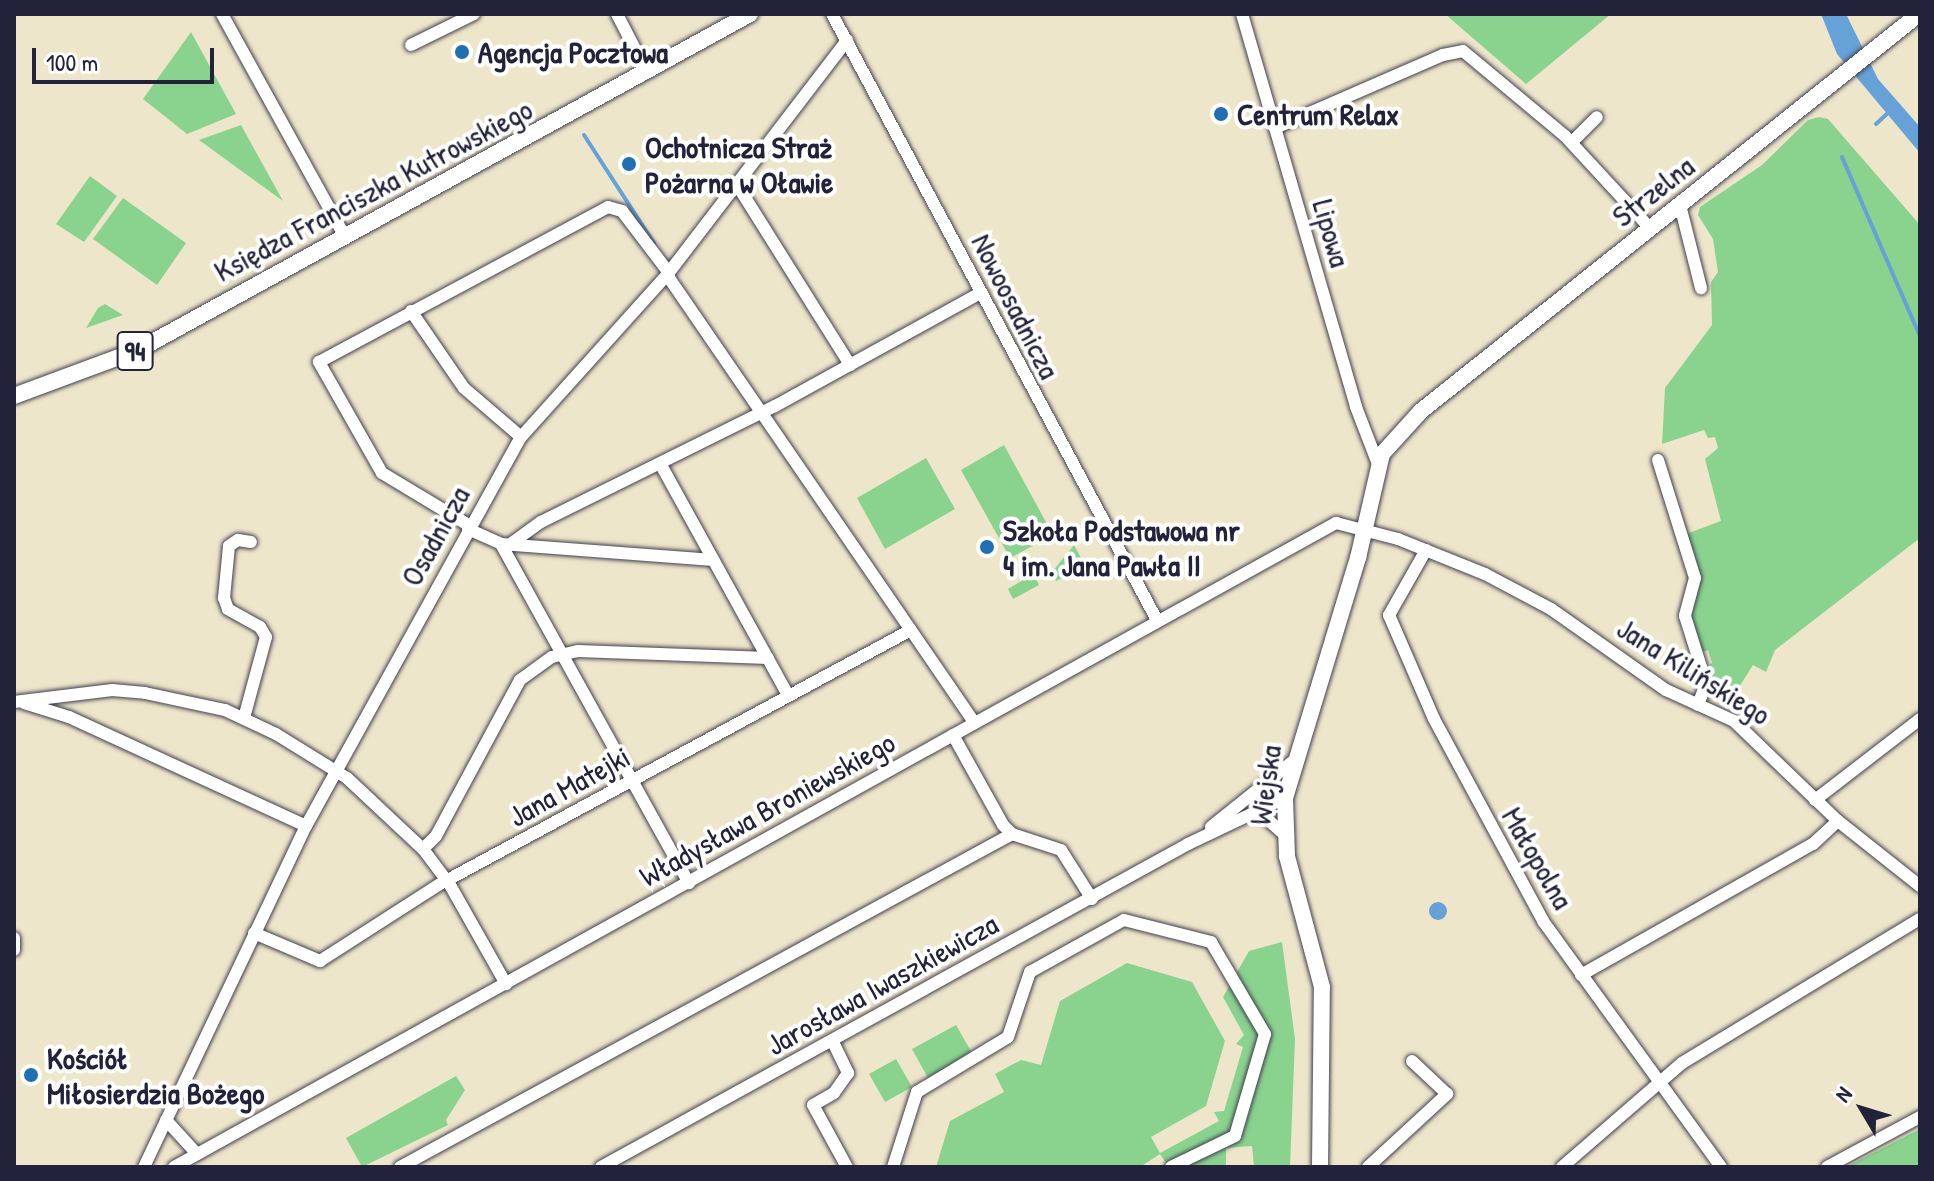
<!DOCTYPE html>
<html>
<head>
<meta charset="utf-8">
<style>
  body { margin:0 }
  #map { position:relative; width:1934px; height:1181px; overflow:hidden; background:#eee6ca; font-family:"Patrick Hand",sans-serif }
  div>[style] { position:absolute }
  .green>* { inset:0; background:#8ad38f }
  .water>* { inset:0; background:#66a2d7 }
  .round { border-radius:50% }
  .stream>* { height:4px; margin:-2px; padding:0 2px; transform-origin:2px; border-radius:2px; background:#66a2d7 }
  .roads { filter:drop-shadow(0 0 2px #413f50) drop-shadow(0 0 2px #413f50) }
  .minor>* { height:12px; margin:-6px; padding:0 6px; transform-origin:6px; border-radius:6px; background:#fff }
  .major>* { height:16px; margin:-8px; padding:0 8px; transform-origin:8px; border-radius:8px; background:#fff }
  .dots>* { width:22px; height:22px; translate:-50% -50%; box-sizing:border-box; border:4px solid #fff; border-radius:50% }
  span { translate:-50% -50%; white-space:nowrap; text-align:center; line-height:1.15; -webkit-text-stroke:8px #fff; paint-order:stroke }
  .shield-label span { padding:2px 6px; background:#fff; border:2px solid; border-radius:6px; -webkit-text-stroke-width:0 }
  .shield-label { font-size:28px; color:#22223b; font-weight:700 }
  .poi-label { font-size:30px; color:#22223b; font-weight:700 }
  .left { translate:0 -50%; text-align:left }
  .street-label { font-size:30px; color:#22223b }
  .frame { position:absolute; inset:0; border:16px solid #22223b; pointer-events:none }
  .north { position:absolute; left:1822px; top:1069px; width:80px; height:80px; -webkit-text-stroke:6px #fff; paint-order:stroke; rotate:308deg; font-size:22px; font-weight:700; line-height:32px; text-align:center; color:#22223b }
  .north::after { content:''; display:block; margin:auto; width:28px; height:36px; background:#22223b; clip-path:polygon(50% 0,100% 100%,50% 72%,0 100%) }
  .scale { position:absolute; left:32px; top:48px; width:182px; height:36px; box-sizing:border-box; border:4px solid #22223b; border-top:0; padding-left:10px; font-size:24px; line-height:28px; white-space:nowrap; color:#22223b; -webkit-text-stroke:6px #fff; paint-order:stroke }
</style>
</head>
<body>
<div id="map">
  <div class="green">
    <i style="clip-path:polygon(1445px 14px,1611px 14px,1526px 84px)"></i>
    <i style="clip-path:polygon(191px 32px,236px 114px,187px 134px,143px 99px)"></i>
    <i style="clip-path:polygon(1819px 117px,1828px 119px,1920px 225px,1920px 538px,1775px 650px,1766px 672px,1753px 665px,1731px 700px,1711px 685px,1707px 666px,1712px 663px,1708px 650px,1701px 653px,1689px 611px,1686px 534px,1721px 521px,1705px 459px,1718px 448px,1715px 437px,1708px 438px,1704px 430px,1662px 444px,1665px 388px,1712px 325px,1711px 282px,1718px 272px,1713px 239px,1698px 215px,1700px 207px,1762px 165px,1808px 120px)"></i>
    <i style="clip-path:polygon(241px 125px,283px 201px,199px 140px)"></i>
    <i style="clip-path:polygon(90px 176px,117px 196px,84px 242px,56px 224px)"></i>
    <i style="clip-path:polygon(123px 198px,186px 243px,157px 285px,93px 239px)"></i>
    <i style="clip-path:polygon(105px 304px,123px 315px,86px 328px,98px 308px)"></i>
    <i style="clip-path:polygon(1004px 445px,1053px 535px,1010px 558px,961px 470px)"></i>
    <i style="clip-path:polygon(926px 458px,955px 509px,885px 549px,857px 498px)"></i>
    <i style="clip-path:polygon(1074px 545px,1086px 567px,1056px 581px,1052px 572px)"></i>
    <i style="clip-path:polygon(1023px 580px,1037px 580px,1039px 585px,1013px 599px,1008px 589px)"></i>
    <i style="clip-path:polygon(1282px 942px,1295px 1039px,1290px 1167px,1254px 1167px,1252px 1146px,1226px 1148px,1226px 1167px,1169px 1167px,1160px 1154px,1140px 1167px,936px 1167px,950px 1121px,1004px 1092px,995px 1074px,1021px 1060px,1041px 1065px,1060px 1001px,1127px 963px,1192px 982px,1225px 1041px,1206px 1106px,1151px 1137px,1160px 1153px,1219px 1121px,1214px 1112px,1224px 1111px,1243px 1047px,1236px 1044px,1244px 1035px,1223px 997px,1249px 951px)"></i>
    <i style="clip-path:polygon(956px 1025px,972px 1053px,928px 1078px,912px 1049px)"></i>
    <i style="clip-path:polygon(896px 1059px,912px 1087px,885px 1102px,869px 1074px)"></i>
    <i style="clip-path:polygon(456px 1076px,465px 1090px,446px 1120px,448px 1125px,362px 1167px,346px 1138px)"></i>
    <i style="clip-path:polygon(1920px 1129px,1920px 1167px,1846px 1167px)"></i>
  </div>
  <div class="water">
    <i style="clip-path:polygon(1821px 14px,1846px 14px,1878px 79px,1920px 127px,1920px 153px,1837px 54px)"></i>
    <i class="round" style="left:1429px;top:902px;width:18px;height:18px"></i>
  </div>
  <div class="stream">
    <i style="left:1876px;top:124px;width:18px;rotate:-43deg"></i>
    <i style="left:584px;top:135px;width:129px;rotate:57.1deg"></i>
    <i style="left:1842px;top:157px;width:195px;rotate:66.5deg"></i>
  </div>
  <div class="roads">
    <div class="minor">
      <i style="left:222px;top:14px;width:255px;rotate:61.1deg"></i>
      <i style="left:617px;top:14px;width:65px;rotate:62.7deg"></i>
      <i style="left:832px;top:14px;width:688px;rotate:61.8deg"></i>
      <i style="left:1242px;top:14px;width:409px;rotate:73.8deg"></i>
      <i style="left:1356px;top:407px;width:61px;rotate:68.9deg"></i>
      <i style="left:411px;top:45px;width:70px;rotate:-26.2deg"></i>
      <i style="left:1275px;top:128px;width:183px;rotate:-23.5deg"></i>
      <i style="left:1443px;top:55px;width:20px;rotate:-11deg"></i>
      <i style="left:1463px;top:51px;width:133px;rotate:39.8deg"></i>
      <i style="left:1565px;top:136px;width:125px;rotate:47.3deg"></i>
      <i style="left:1572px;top:142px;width:35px;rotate:-45deg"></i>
      <i style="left:736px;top:183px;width:215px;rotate:57.9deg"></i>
      <i style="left:1680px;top:205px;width:86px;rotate:75.8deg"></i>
      <i style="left:667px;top:275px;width:542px;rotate:55.52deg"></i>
      <i style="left:411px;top:311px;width:93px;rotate:55.5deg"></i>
      <i style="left:464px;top:388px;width:75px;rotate:40.7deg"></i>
      <i style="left:1658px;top:460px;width:124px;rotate:72.6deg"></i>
      <i style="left:1695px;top:578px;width:39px;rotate:105deg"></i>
      <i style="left:1685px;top:616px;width:53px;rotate:72.6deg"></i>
      <i style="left:1701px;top:667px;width:22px;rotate:82deg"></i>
      <i style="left:1704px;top:689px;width:17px;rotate:111deg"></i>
      <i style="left:661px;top:465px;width:263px;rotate:61.1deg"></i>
      <i style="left:470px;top:526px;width:103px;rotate:-148.9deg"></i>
      <i style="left:382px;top:473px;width:128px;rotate:-119.6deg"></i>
      <i style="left:319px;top:362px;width:328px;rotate:-28.2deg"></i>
      <i style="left:608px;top:207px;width:15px;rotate:16deg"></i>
      <i style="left:622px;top:211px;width:78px;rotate:52.8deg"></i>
      <i style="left:468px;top:529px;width:36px;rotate:24deg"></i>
      <i style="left:501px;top:544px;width:213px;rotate:4.3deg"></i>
      <i style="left:501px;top:544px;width:388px;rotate:61deg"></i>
      <i style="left:509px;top:545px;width:39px;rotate:-36deg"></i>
      <i style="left:541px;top:522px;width:261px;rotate:-26.4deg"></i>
      <i style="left:775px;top:406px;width:233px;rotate:-28.8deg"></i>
      <i style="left:1426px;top:550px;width:75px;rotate:119.6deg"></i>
      <i style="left:1389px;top:615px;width:113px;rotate:66.6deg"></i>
      <i style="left:1434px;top:719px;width:230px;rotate:61.6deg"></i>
      <i style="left:1543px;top:921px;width:304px;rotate:54.1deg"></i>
      <i style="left:14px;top:702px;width:99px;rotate:-7deg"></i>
      <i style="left:112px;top:690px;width:33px;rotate:5deg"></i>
      <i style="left:145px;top:693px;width:82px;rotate:12deg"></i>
      <i style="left:225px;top:710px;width:56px;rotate:25.2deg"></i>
      <i style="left:276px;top:734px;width:84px;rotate:31.8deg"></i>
      <i style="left:347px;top:778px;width:104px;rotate:43.1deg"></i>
      <i style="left:423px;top:849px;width:45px;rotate:53.1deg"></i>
      <i style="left:450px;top:885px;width:114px;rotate:60.5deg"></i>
      <i style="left:24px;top:703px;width:47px;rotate:17.3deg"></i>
      <i style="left:69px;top:717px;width:261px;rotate:24.7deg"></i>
      <i style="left:244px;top:718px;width:84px;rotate:-74.8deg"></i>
      <i style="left:266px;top:637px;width:12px;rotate:-121deg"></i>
      <i style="left:260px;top:627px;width:37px;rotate:-151deg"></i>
      <i style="left:228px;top:609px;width:12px;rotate:-110deg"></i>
      <i style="left:224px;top:598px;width:52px;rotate:-84.5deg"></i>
      <i style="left:229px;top:546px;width:11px;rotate:-34deg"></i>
      <i style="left:238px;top:540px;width:13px;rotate:9deg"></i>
      <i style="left:953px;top:735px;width:103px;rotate:60.9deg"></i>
      <i style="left:1003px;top:825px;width:13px;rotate:45deg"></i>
      <i style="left:1012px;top:834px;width:52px;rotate:18.1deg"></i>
      <i style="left:1061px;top:850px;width:58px;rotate:57.7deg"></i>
      <i style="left:1815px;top:800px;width:133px;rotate:-37.6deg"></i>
      <i style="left:1250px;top:815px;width:16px;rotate:11deg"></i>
      <i style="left:1266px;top:818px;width:24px;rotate:42deg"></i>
      <i style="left:1211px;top:827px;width:104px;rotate:-38.7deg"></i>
      <i style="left:423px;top:849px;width:18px;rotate:-45deg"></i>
      <i style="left:436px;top:836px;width:177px;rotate:-61.7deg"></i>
      <i style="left:520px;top:680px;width:39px;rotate:-36deg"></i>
      <i style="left:552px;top:657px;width:27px;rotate:-13deg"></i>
      <i style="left:578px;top:651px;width:190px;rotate:2.1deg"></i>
      <i style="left:254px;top:933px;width:72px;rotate:23deg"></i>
      <i style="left:320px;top:961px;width:143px;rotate:-32.7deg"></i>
      <i style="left:440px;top:884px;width:535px;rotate:-28.34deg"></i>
      <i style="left:14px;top:938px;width:12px;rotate:90deg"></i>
      <i style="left:1581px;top:975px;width:266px;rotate:-29.5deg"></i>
      <i style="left:1813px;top:844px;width:34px;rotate:-43deg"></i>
      <i style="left:832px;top:1040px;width:37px;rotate:64deg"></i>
      <i style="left:848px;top:1073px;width:24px;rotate:125deg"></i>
      <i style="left:834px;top:1093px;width:24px;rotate:150deg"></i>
      <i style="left:813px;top:1105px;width:71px;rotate:61.3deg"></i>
      <i style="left:166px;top:1120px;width:46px;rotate:47.6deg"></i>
      <i style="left:144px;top:1167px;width:378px;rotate:-64.6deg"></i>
      <i style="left:306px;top:826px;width:444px;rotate:-61.1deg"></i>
      <i style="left:521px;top:437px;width:218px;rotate:-48deg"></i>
      <i style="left:667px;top:275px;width:296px;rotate:-52.5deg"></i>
      <i style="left:174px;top:1167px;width:1329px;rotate:-29deg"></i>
      <i style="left:1336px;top:523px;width:64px;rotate:14.5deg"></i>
      <i style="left:1398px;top:539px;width:94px;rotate:21.9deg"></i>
      <i style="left:1485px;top:574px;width:75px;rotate:27.9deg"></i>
      <i style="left:1551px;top:609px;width:141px;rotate:35.2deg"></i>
      <i style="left:1666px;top:690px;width:75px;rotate:24.5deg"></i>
      <i style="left:1734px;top:721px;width:144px;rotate:43.9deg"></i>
      <i style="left:1838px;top:821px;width:105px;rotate:38.4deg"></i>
      <i style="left:400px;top:1167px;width:697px;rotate:-28.55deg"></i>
      <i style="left:601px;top:1167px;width:670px;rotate:-28.82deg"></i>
      <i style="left:1188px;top:844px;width:107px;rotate:-25.4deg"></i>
      <i style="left:893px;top:1167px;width:79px;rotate:-72.3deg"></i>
      <i style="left:917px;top:1092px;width:106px;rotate:-31.1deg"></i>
      <i style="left:1008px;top:1037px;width:69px;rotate:-71.3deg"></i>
      <i style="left:1030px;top:972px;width:107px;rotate:-29deg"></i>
      <i style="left:1124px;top:920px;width:90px;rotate:14.2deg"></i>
      <i style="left:1211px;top:942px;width:107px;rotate:59.6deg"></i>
      <i style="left:1265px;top:1034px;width:106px;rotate:106.4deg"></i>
      <i style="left:1235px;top:1136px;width:71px;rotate:154.2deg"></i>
      <i style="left:1368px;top:1167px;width:108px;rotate:-42.7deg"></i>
      <i style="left:1447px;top:1094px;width:48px;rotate:-136.7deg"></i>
      <i style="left:1562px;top:1167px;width:159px;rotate:-40.9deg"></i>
      <i style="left:1682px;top:1063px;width:278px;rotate:-31.2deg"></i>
      <i style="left:1827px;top:1167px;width:106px;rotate:-28.3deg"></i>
    </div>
    <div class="major">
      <i style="left:14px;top:396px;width:132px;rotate:-20.4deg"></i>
      <i style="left:138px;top:350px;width:698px;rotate:-28.77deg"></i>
      <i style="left:1320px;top:1167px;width:180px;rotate:-89.4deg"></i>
      <i style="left:1322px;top:987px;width:136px;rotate:-105deg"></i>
      <i style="left:1287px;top:856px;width:58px;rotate:-92deg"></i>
      <i style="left:1285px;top:798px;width:251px;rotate:-73.1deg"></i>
      <i style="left:1358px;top:558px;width:107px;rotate:-77deg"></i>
      <i style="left:1382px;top:454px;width:58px;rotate:-47.8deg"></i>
      <i style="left:1421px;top:411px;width:637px;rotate:-38.56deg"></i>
    </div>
  </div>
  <div class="dots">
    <i style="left:462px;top:52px;background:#1f6fb2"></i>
    <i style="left:1221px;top:114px;background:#1f6fb2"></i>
    <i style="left:629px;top:164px;background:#1f6fb2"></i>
    <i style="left:987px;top:547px;background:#1f6fb2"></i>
    <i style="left:31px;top:1075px;background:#1f6fb2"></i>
  </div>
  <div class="shield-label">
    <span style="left:135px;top:351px">94</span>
  </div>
  <div class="poi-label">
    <span class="left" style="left:478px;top:52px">Agencja Pocztowa</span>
    <span class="left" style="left:1237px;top:114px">Centrum Relax</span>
    <span class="left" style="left:645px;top:164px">Ochotnicza Straż<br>Pożarna w Oławie</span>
    <span class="left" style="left:1003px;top:547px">Szkoła Podstawowa nr<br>4 im. Jana Pawła II</span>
    <span class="left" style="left:47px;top:1075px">Kościół<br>Miłosierdzia Bożego</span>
  </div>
  <div class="street-label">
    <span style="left:373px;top:190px;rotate:-28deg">Księdza Franciszka Kutrowskiego</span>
    <span style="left:1653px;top:191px;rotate:-38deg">Strzelna</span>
    <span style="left:1332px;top:233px;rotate:74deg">Lipowa</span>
    <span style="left:1016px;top:306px;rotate:63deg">Nowoosadnicza</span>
    <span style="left:435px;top:536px;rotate:-61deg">Osadnicza</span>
    <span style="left:1694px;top:671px;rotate:32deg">Jana Kilińskiego</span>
    <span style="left:1265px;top:785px;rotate:-82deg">Wiejska</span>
    <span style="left:569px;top:786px;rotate:-29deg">Jana Matejki</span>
    <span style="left:767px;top:809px;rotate:-29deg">Władysława Broniewskiego</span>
    <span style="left:1538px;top:858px;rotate:60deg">Małopolna</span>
    <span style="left:882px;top:984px;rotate:-29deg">Jarosława Iwaszkiewicza</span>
  </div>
  <div class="frame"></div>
  <div class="north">N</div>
  <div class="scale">100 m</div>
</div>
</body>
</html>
